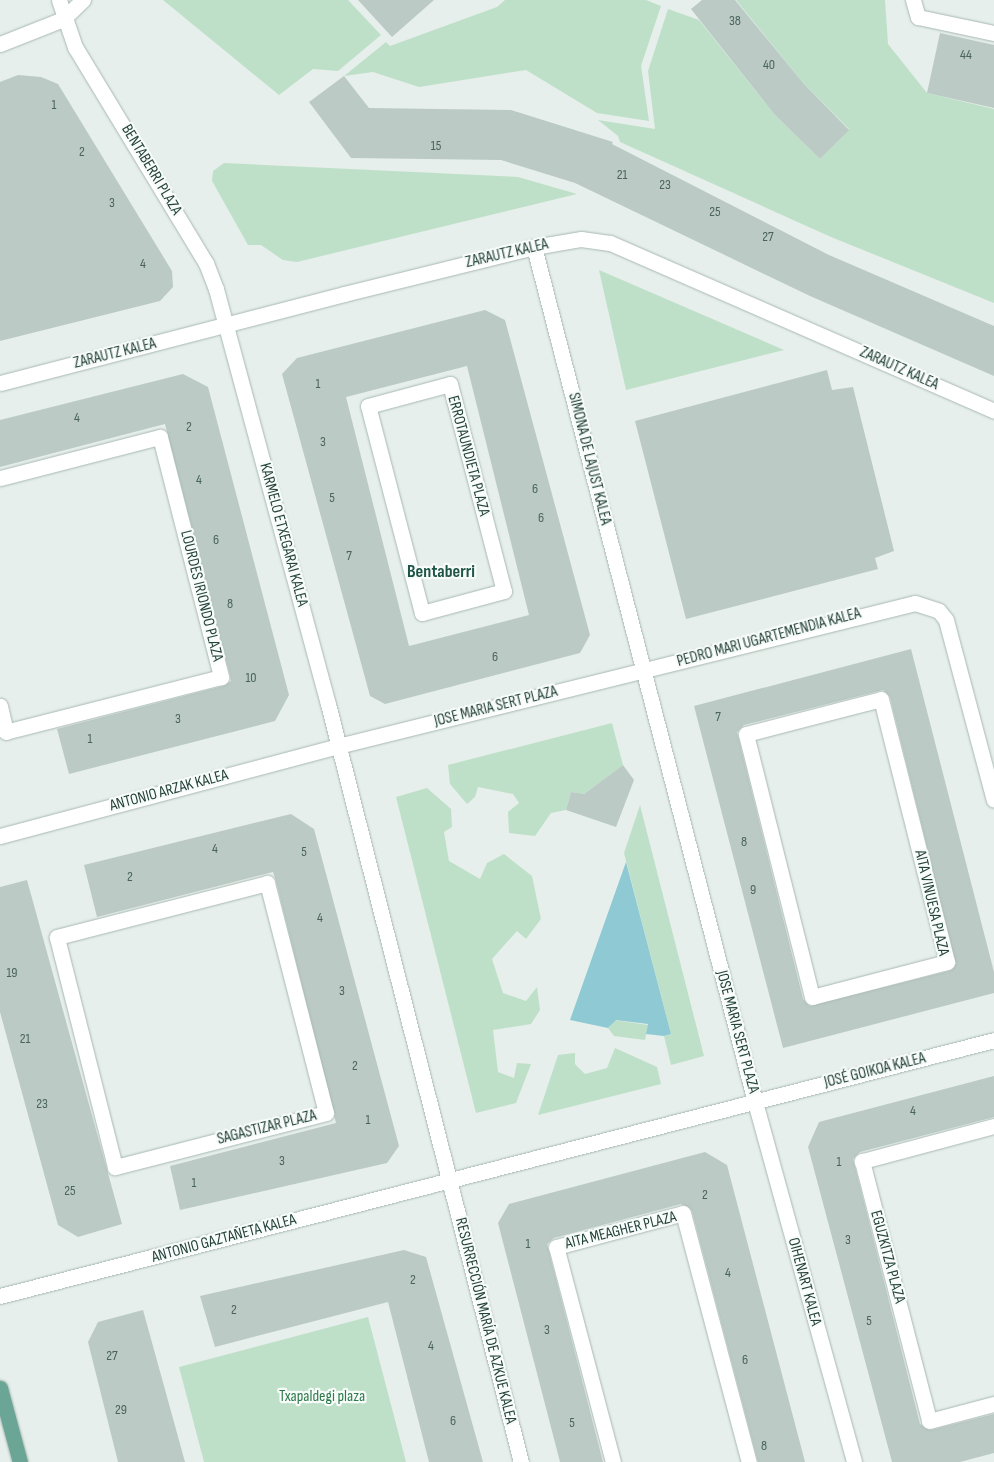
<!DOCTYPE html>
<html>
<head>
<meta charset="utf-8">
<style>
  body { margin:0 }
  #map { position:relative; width:994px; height:1462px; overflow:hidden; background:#e6efeb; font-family:"Sofia Sans Condensed",sans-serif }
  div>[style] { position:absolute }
  .green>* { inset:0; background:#bfe0c8 }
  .water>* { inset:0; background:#8ec9d4 }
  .building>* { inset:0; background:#bbcac4 }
  .roads { filter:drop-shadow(0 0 1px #a8b8b2) drop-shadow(0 0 1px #a8b8b2) }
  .minor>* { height:15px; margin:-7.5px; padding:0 7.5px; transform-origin:7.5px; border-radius:7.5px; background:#fff }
  .major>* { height:15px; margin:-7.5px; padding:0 7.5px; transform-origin:7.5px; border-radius:7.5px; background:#6aa596 }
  span { translate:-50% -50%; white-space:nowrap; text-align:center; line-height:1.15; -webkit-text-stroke:4.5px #f7fbf9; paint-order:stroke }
  .number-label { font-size:14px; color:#4a645c }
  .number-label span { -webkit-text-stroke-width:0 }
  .street-label { font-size:16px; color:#24423a }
  .park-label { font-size:16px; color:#2d7a4b }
  .neighbourhood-label { font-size:18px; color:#1f5548; font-weight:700 }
</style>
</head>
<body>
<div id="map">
  <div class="green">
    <i style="clip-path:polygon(163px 0,348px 0,381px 35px,338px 71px,313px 69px,279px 95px)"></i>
    <i style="clip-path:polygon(505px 0,646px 0,661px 6px,641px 66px,649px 121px,597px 113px,526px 70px,419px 87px,373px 72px,344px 76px,386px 42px,390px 46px,497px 7px)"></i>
    <i style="clip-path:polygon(736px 0,885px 0,888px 44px,927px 93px,994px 109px,994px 303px,831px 237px,620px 142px,618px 136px,598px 120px,655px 129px,648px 71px,668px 9px,699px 20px,774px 114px,820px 159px,849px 129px,804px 84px)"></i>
    <i style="clip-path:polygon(224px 163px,518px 177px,577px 194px,297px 262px,283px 260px,261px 245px,248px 245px,212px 181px,213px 171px)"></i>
    <i style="clip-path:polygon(599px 270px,784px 350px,626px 390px)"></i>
    <i style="clip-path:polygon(612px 723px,623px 765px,584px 794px,571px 792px,566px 810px,551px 813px,535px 836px,509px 833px,508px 812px,519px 803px,513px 794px,478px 787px,475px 797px,467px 804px,450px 784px,448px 765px)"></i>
    <i style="clip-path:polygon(427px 788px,451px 809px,452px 827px,444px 832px,449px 861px,480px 879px,487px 863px,504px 854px,532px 876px,541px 919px,526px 939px,517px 931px,492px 959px,503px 993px,526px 1001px,537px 987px,540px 1010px,531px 1024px,493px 1030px,498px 1072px,514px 1078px,517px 1063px,531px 1064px,516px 1103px,476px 1113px,396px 797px)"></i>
    <i style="clip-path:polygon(640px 805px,704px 1056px,671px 1065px,664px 1036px,671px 1034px,624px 853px)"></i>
    <i style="clip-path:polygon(615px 1020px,648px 1025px,645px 1040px,614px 1036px,608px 1028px)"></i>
    <i style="clip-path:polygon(615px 1048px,657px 1067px,661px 1084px,538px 1115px,558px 1055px,575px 1053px,575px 1064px,585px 1074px,607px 1068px)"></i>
    <i style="clip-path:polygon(368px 1317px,406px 1462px,204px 1462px,179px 1367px)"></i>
  </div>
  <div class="water">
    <i style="clip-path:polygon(626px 862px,671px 1034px,664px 1036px,646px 1034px,648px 1024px,616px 1020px,608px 1028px,570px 1020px)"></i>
  </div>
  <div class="building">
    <i style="clip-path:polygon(358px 0,434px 0,392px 37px)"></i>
    <i style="clip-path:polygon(702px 0,735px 0,804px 84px,849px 130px,820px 159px,774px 114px,691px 9px)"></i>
    <i style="clip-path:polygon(940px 33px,994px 45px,994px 108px,927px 93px)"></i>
    <i style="clip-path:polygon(18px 75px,41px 77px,58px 84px,172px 271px,173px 287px,160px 301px,0 341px,0 82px)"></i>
    <i style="clip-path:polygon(344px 76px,369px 108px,511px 110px,613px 142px,612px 144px,829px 255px,994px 326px,994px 376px,810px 296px,575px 183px,501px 160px,351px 158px,309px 102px)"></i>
    <i style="clip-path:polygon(evenodd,485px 310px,505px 320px,590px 635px,580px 653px,385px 704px,370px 696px,282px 374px,297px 358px,485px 310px,467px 366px,529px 615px,409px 646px,346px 397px,467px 366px)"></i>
    <i style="clip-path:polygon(827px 370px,832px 390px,853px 387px,894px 551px,875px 558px,878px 569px,686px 619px,635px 421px)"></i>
    <i style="clip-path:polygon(183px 374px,208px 387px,289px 695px,275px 721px,69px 774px,57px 729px,223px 686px,231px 681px,230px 675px,165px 424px,0 467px,0 420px)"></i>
    <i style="clip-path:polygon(evenodd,911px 649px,994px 972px,994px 993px,783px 1048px,694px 706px,911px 649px,883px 690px,890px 697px,956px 964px,949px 971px,810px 1006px,803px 999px,737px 732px,744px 725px,883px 690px)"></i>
    <i style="clip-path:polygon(623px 765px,634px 780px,616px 827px,566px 810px,571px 792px,584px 794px)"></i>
    <i style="clip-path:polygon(291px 814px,314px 829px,399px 1146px,387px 1163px,180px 1210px,170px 1166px,336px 1123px,276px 881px,273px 872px,265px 874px,97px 917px,84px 865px)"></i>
    <i style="clip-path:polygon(27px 880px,122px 1224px,78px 1237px,58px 1225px,0 1012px,0 887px)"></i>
    <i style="clip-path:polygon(994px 1076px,994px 1117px,860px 1152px,853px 1159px,920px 1424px,931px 1430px,994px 1414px,994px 1453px,960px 1462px,892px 1462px,808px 1147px,819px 1122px)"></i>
    <i style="clip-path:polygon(705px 1152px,727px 1165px,805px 1462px,758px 1462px,692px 1211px,681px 1204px,554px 1238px,547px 1244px,603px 1462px,560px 1462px,498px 1223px,509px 1204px)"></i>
    <i style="clip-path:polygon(404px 1250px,426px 1257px,483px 1462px,429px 1462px,388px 1302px,215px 1347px,200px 1296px)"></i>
    <i style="clip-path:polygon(143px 1310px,185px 1462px,118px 1462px,88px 1342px,98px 1322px)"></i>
  </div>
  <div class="roads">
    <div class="minor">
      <i style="left:59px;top:0;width:50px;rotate:71.2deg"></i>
      <i style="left:75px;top:47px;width:253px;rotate:58.8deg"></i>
      <i style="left:206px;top:263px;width:28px;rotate:69deg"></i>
      <i style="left:216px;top:289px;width:430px;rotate:74.9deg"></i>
      <i style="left:328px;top:704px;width:782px;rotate:75.72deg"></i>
      <i style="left:913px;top:0;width:18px;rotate:74deg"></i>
      <i style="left:918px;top:17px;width:78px;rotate:11.9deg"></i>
      <i style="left:0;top:44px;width:68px;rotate:-21.6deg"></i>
      <i style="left:63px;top:19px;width:28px;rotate:-44deg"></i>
      <i style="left:534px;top:247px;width:883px;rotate:75.51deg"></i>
      <i style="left:755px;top:1102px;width:373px;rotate:74.6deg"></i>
      <i style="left:0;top:383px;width:355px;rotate:-14.5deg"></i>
      <i style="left:344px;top:294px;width:196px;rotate:-13.9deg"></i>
      <i style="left:534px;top:247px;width:48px;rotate:-9.7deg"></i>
      <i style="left:581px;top:239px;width:29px;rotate:8deg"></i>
      <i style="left:610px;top:243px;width:419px;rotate:23.6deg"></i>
      <i style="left:450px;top:384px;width:214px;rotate:75.4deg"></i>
      <i style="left:504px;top:591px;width:85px;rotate:165deg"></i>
      <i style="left:422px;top:613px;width:214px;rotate:-104.6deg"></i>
      <i style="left:368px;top:406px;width:85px;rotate:-15deg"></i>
      <i style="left:0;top:478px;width:165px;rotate:-14.4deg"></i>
      <i style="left:160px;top:437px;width:248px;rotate:75.7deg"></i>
      <i style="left:221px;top:677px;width:222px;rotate:165.7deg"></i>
      <i style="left:6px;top:732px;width:27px;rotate:-103deg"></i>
      <i style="left:881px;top:699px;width:271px;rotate:75.9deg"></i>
      <i style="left:947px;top:962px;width:139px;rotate:165.5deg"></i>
      <i style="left:812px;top:997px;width:271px;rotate:-104.1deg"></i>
      <i style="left:746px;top:734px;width:139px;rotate:-14.5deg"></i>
      <i style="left:0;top:836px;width:350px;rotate:-14.9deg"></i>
      <i style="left:338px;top:746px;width:594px;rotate:-13.92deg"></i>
      <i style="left:915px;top:603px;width:25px;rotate:18deg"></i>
      <i style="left:939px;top:611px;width:11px;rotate:52deg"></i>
      <i style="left:946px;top:620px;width:186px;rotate:75.1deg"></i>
      <i style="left:267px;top:883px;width:237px;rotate:75.6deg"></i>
      <i style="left:326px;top:1113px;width:218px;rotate:165.6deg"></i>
      <i style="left:115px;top:1167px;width:237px;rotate:-104.2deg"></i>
      <i style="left:57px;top:937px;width:217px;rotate:-14.4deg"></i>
      <i style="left:994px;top:1126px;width:137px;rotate:165.1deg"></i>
      <i style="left:862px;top:1161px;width:268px;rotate:75.5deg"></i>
      <i style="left:929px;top:1421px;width:67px;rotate:-14.7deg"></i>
      <i style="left:0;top:1296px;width:1026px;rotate:-14.44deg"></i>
      <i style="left:613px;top:1462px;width:222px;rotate:-104.8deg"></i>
      <i style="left:556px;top:1247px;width:131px;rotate:-15deg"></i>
      <i style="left:683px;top:1213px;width:258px;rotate:75.2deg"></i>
    </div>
    <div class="major">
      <i style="left:0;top:1388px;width:77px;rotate:74.9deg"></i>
    </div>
  </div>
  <div class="number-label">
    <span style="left:735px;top:21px">38</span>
    <span style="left:966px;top:55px">44</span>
    <span style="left:769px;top:65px">40</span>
    <span style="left:54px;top:105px">1</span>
    <span style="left:436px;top:146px">15</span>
    <span style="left:82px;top:152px">2</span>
    <span style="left:622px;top:175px">21</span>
    <span style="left:665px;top:185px">23</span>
    <span style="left:112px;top:203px">3</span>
    <span style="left:715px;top:212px">25</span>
    <span style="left:768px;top:237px">27</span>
    <span style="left:143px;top:264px">4</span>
    <span style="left:318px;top:384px">1</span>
    <span style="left:77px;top:418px">4</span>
    <span style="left:189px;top:427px">2</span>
    <span style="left:323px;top:442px">3</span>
    <span style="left:199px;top:480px">4</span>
    <span style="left:535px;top:489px">6</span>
    <span style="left:332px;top:498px">5</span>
    <span style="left:541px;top:518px">6</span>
    <span style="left:216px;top:540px">6</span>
    <span style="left:349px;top:556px">7</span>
    <span style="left:230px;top:604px">8</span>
    <span style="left:495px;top:657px">6</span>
    <span style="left:251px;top:678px">10</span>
    <span style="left:718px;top:717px">7</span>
    <span style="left:178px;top:719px">3</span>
    <span style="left:90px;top:739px">1</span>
    <span style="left:744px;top:842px">8</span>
    <span style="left:215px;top:849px">4</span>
    <span style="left:304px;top:852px">5</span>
    <span style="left:130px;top:877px">2</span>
    <span style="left:753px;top:890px">9</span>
    <span style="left:320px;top:918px">4</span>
    <span style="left:12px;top:973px">19</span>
    <span style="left:342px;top:991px">3</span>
    <span style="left:25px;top:1039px">21</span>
    <span style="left:355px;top:1066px">2</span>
    <span style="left:42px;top:1104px">23</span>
    <span style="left:913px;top:1111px">4</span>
    <span style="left:368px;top:1120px">1</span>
    <span style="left:282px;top:1161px">3</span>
    <span style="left:839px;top:1162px">1</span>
    <span style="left:194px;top:1183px">1</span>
    <span style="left:70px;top:1191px">25</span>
    <span style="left:705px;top:1195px">2</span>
    <span style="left:848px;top:1240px">3</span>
    <span style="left:528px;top:1244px">1</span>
    <span style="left:728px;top:1273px">4</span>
    <span style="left:413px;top:1280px">2</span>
    <span style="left:234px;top:1310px">2</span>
    <span style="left:869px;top:1321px">5</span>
    <span style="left:547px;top:1330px">3</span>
    <span style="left:431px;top:1346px">4</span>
    <span style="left:112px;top:1356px">27</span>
    <span style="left:745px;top:1360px">6</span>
    <span style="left:121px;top:1410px">29</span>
    <span style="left:453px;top:1421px">6</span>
    <span style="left:572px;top:1423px">5</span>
    <span style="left:764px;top:1446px">8</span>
  </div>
  <div class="street-label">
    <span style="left:151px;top:170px;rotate:59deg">BENTABERRI PLAZA</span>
    <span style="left:507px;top:254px;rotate:-13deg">ZARAUTZ KALEA</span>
    <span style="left:115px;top:354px;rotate:-14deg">ZARAUTZ KALEA</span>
    <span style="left:899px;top:369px;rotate:24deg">ZARAUTZ KALEA</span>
    <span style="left:468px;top:456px;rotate:75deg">ERROTAUNDIETA PLAZA</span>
    <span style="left:589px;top:459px;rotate:76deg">SIMONA DE LAJUST KALEA</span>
    <span style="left:283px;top:535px;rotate:75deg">KARMELO ETXEGARAI KALEA</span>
    <span style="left:201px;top:596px;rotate:76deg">LOURDES IRIONDO PLAZA</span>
    <span style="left:769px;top:638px;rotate:-15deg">PEDRO MARI UGARTEMENDIA KALEA</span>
    <span style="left:496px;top:707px;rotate:-14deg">JOSE MARIA SERT PLAZA</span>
    <span style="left:169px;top:791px;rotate:-15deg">ANTONIO ARZAK KALEA</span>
    <span style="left:931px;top:903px;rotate:77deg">AITA VINUESA PLAZA</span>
    <span style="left:737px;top:1032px;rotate:75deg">JOSE MARIA SERT PLAZA</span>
    <span style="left:875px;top:1071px;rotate:-14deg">JOSÉ GOIKOA KALEA</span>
    <span style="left:267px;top:1128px;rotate:-14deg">SAGASTIZAR PLAZA</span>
    <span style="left:621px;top:1231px;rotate:-14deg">AITA MEAGHER PLAZA</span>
    <span style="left:224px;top:1239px;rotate:-15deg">ANTONIO GAZTAÑETA KALEA</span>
    <span style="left:887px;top:1257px;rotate:75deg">EGUZKITZA PLAZA</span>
    <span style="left:804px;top:1282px;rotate:75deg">OIHENART KALEA</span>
    <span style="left:485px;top:1321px;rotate:76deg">RESURRECCIÓN MARÍA DE AZKUE KALEA</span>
  </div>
  <div class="park-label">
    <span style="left:322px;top:1397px">Txapaldegi plaza</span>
  </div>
  <div class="neighbourhood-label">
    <span style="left:441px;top:572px">Bentaberri</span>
  </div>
</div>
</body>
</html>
